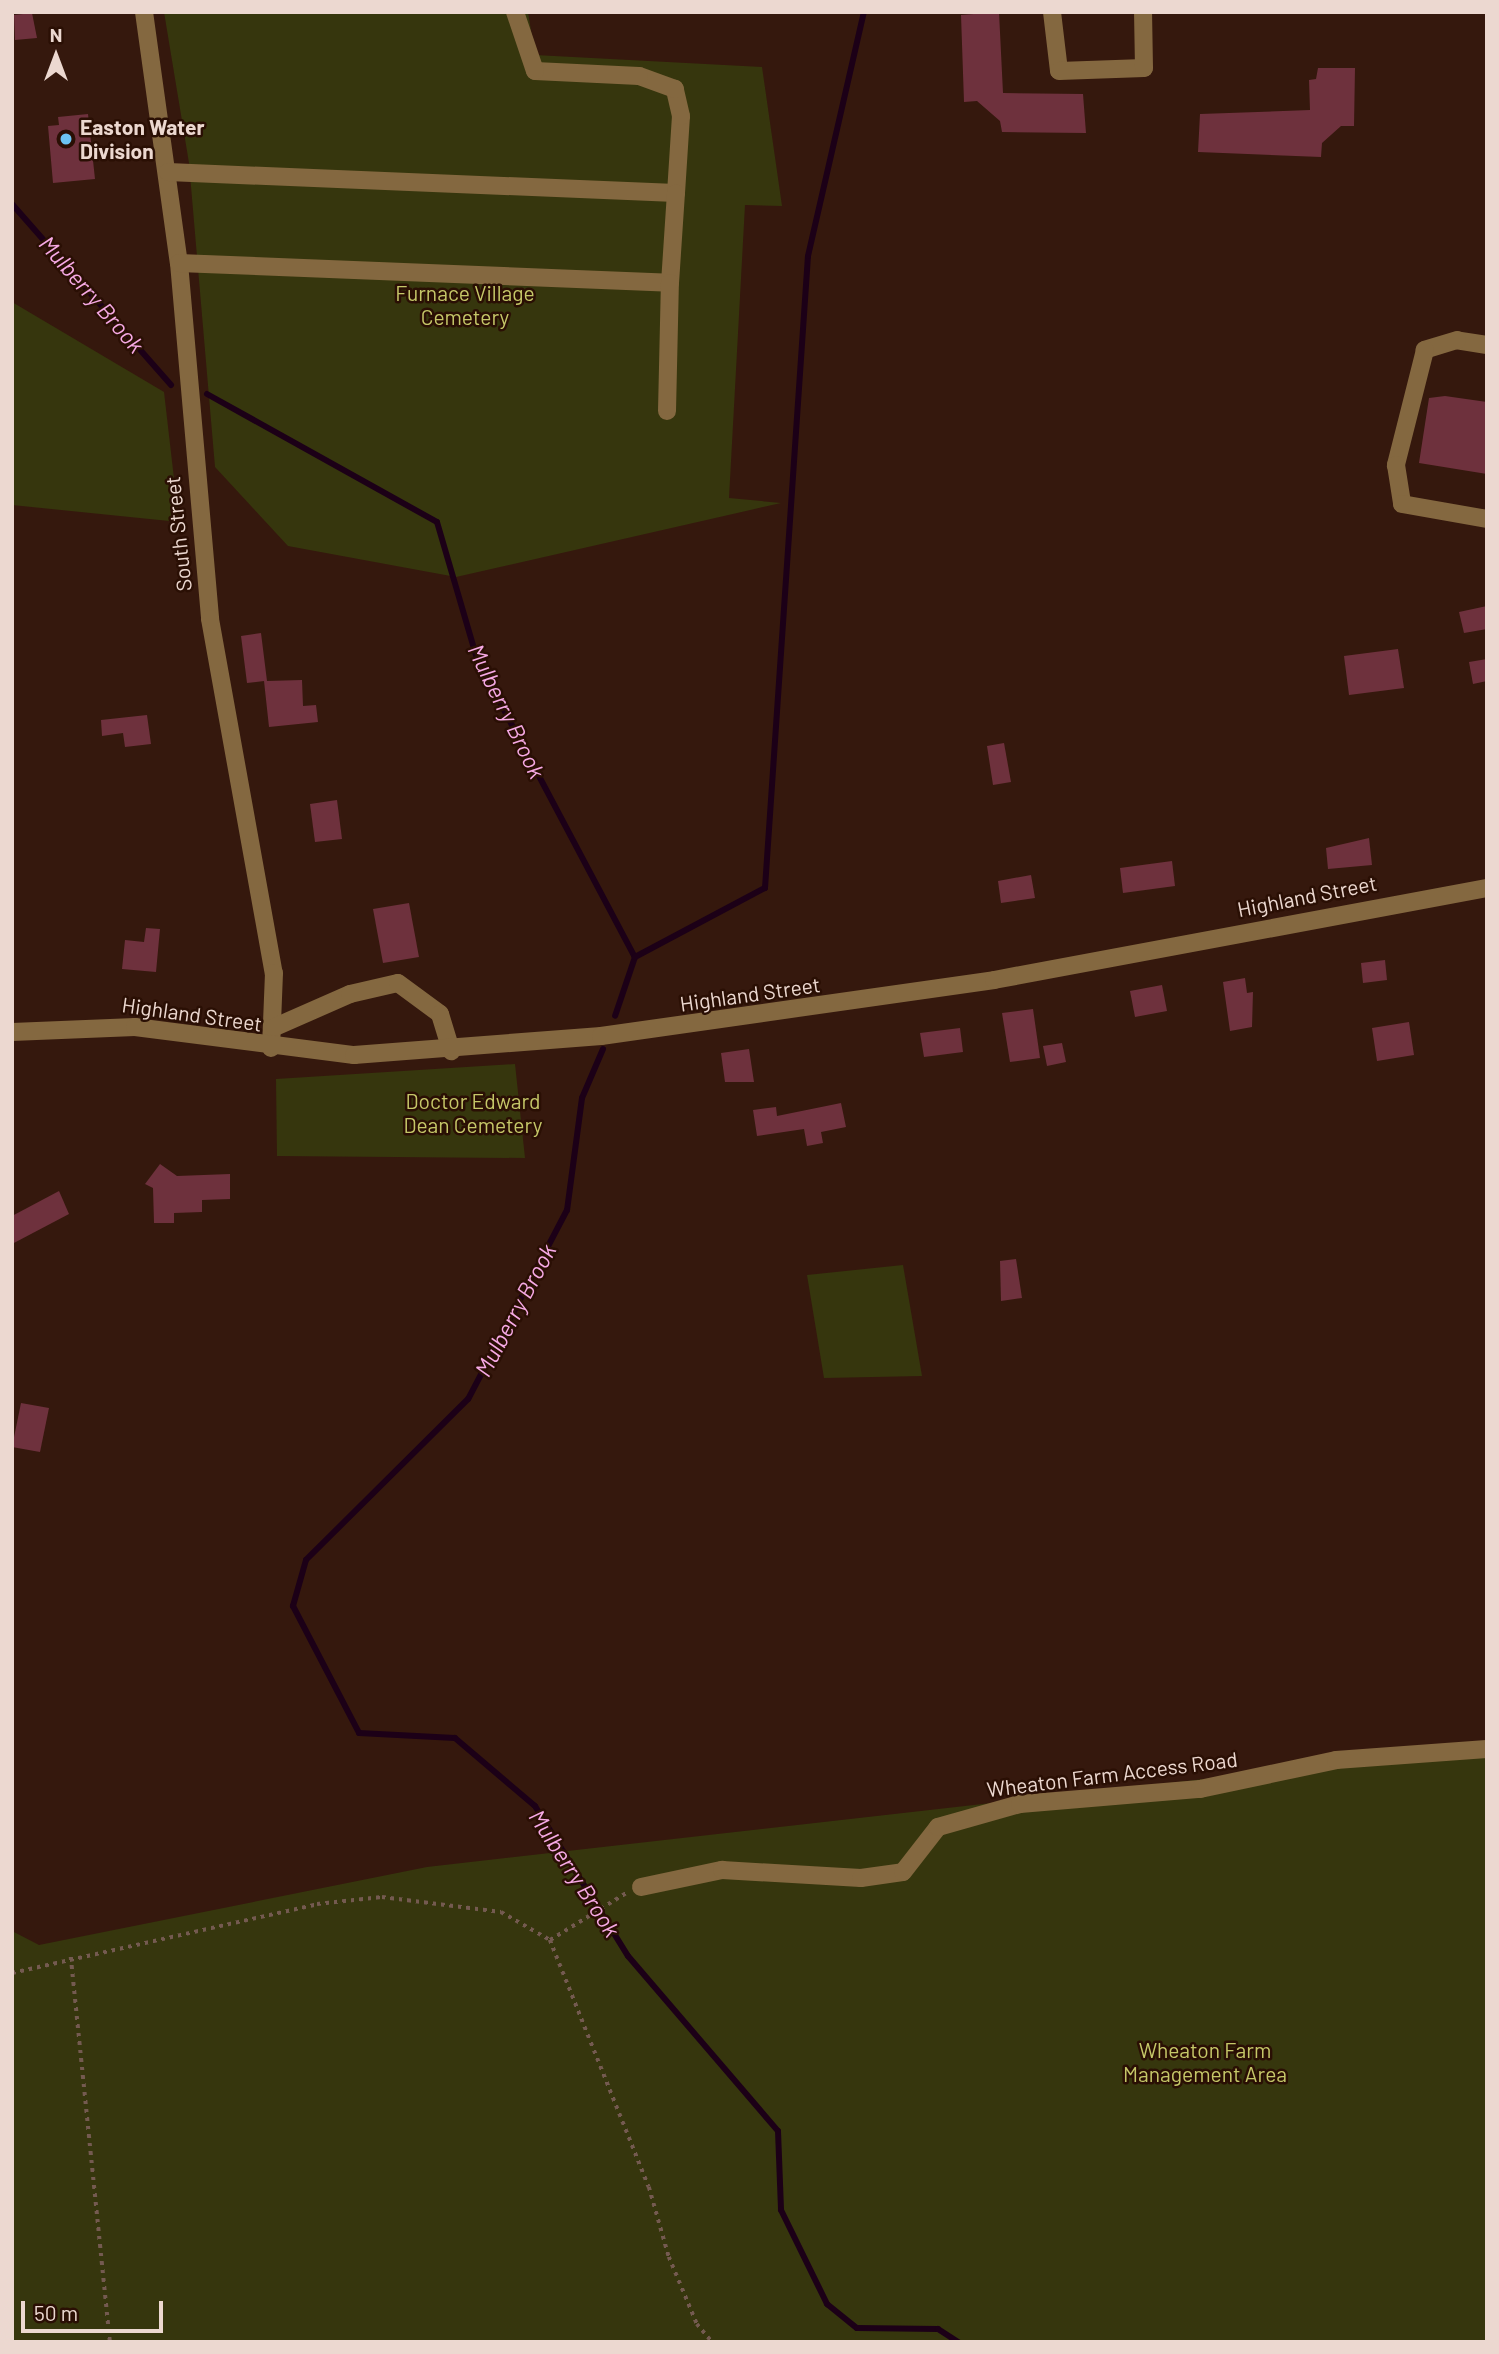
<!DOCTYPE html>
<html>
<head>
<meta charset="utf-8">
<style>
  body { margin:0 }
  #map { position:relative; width:1499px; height:2354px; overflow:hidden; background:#35180d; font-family:Barlow,sans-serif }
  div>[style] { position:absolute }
  .green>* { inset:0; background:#36360d }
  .stream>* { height:6px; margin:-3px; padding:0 3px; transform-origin:3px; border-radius:3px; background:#1c0017 }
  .building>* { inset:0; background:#6e313d }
  .path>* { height:3.5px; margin-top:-1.75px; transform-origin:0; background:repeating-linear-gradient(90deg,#745a50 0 3.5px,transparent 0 8.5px) }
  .minor>* { height:18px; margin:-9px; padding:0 9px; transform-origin:9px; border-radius:9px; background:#846840 }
  .dots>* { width:19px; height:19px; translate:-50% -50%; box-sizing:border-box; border:4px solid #2a0f04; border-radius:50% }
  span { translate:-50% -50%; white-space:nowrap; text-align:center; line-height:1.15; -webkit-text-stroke:5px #2a0f04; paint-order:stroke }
  .poi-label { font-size:21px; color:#ecd8d0; font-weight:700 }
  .left { translate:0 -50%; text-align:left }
  .park-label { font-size:21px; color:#c5c768 }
  .street-label { font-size:21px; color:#ecd8d0 }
  .water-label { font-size:23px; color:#f6a9e4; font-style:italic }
  .frame { position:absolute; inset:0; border:14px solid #ecd8d0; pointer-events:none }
  .north { position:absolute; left:21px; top:21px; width:70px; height:70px; -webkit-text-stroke:5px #2a0f04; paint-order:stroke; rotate:0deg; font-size:19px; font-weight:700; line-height:28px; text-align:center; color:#ecd8d0 }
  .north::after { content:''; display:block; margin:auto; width:24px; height:32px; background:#ecd8d0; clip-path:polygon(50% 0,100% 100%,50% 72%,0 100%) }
  .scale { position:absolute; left:21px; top:2301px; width:142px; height:32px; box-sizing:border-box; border:4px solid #ecd8d0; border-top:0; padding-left:9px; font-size:21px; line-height:24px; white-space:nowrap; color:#ecd8d0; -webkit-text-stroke:5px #2a0f04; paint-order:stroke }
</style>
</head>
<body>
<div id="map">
  <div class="green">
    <i style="clip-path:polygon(164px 12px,528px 12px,535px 55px,762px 67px,782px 206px,745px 205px,729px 498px,781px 503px,456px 577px,288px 546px,215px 467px,189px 163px)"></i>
    <i style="clip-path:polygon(12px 302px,164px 392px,179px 522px,12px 505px)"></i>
    <i style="clip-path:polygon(515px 1064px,525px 1158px,277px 1156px,276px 1079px)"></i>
    <i style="clip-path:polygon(903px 1265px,922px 1376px,824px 1378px,807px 1275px)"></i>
    <i style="clip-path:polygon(1487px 1747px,1487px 2342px,12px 2342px,12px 1931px,39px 1945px,427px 1867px)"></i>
  </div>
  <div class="stream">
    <i style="left:12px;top:204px;width:241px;rotate:48.7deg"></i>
    <i style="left:207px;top:394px;width:263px;rotate:29.1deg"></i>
    <i style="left:437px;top:522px;width:143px;rotate:73.7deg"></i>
    <i style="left:477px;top:659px;width:337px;rotate:62.1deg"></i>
    <i style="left:635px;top:957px;width:62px;rotate:108.7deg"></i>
    <i style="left:635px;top:957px;width:147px;rotate:-28deg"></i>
    <i style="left:765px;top:888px;width:633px;rotate:-86.11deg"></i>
    <i style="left:808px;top:256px;width:250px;rotate:-77.1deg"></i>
    <i style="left:603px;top:1049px;width:53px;rotate:113.2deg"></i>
    <i style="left:582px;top:1098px;width:113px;rotate:97.6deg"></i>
    <i style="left:567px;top:1210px;width:213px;rotate:117.6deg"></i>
    <i style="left:468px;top:1399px;width:228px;rotate:135.2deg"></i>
    <i style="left:306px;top:1560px;width:48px;rotate:105.8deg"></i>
    <i style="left:293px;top:1606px;width:143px;rotate:62.5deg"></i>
    <i style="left:359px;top:1733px;width:96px;rotate:3deg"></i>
    <i style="left:455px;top:1738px;width:105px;rotate:40.4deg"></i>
    <i style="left:535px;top:1806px;width:176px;rotate:58.2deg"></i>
    <i style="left:628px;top:1956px;width:230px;rotate:49.4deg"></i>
    <i style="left:778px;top:2131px;width:79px;rotate:87.8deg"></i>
    <i style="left:781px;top:2210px;width:105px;rotate:63.9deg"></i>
    <i style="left:827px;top:2304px;width:38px;rotate:39deg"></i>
    <i style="left:857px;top:2328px;width:81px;rotate:0.7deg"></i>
    <i style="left:938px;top:2329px;width:24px;rotate:33deg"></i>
  </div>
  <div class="building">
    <i style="clip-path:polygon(999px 12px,1003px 93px,1083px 94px,1086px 133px,1002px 132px,1000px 121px,977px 101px,964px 102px,961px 15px)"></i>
    <i style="clip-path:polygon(32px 13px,37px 38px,15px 40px,14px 15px)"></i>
    <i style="clip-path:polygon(1318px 68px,1355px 68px,1354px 126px,1341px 126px,1322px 143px,1321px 157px,1198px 152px,1200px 114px,1310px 110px,1309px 80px,1316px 79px)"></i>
    <i style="clip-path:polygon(88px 114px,95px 179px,53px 183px,48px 126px,59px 125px,58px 117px)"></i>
    <i style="clip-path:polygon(1445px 396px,1487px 402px,1487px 474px,1419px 463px,1429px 398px)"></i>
    <i style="clip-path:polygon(1487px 606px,1487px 629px,1464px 633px,1459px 612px)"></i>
    <i style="clip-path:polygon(261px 633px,267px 681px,302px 680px,303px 706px,316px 705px,318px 722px,269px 727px,264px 681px,247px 683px,241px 636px)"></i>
    <i style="clip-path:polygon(1398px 649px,1404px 688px,1349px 695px,1344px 656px)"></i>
    <i style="clip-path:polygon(1487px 659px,1487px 681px,1473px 684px,1469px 662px)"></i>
    <i style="clip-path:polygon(147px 715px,151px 744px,125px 747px,123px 733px,102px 736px,101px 720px)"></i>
    <i style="clip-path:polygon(1004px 743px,1011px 782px,993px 785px,987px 746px)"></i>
    <i style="clip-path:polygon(337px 800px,342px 839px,315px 842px,310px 804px)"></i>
    <i style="clip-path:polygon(1369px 838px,1372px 865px,1328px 869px,1326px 848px)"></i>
    <i style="clip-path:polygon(1172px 861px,1175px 886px,1123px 893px,1120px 868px)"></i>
    <i style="clip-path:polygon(1031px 875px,1035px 898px,1001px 903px,998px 881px)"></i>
    <i style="clip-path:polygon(409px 903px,419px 957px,383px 963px,373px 909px)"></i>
    <i style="clip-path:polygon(146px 928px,160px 929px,156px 972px,122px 969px,125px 940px,144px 942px)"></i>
    <i style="clip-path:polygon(1385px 960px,1387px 980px,1363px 983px,1361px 963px)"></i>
    <i style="clip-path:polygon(1245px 978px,1247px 993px,1253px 992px,1252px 1027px,1230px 1031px,1223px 982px)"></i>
    <i style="clip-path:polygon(1162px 985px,1167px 1011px,1135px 1017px,1130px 991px)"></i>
    <i style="clip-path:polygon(1033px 1009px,1040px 1058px,1010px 1062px,1002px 1013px)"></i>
    <i style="clip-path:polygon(1409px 1022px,1414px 1055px,1377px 1061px,1372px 1028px)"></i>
    <i style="clip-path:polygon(960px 1028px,963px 1052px,924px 1057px,920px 1033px)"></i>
    <i style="clip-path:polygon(1062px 1043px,1066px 1062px,1047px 1066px,1043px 1046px)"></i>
    <i style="clip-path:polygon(749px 1049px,754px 1082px,725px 1082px,721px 1053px)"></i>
    <i style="clip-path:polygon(841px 1103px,846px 1127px,821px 1132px,823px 1143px,807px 1146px,804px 1129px,757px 1136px,753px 1110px,776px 1107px,777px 1116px)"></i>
    <i style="clip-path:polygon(160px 1164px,177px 1176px,230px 1174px,230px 1199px,202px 1200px,202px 1212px,174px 1213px,174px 1223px,154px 1223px,153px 1188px,145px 1184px)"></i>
    <i style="clip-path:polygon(59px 1191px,69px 1214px,12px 1244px,12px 1216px)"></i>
    <i style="clip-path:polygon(1016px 1259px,1022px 1298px,1001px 1301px,1000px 1261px)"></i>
    <i style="clip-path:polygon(21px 1403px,49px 1408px,40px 1452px,12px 1447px)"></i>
  </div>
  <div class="path">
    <i style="left:550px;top:1940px;width:89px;rotate:-31.7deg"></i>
    <i style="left:71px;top:1957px;width:387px;rotate:84.2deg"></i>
    <i style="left:12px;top:1973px;width:313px;rotate:-12.7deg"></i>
    <i style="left:317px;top:1904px;width:65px;rotate:-6.1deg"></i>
    <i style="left:382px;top:1897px;width:120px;rotate:7.2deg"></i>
    <i style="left:501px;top:1912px;width:56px;rotate:29.7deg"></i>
    <i style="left:550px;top:1940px;width:266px;rotate:68.2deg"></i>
    <i style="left:649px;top:2187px;width:73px;rotate:74.1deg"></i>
    <i style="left:669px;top:2257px;width:73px;rotate:67.3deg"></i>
    <i style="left:697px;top:2324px;width:23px;rotate:50deg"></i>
  </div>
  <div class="minor">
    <i style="left:144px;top:12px;width:253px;rotate:82.1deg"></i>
    <i style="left:179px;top:263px;width:357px;rotate:85deg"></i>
    <i style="left:210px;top:619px;width:360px;rotate:79.8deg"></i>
    <i style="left:274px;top:973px;width:75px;rotate:92.3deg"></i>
    <i style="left:1052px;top:12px;width:59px;rotate:83.2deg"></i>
    <i style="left:1059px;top:71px;width:85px;rotate:-2deg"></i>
    <i style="left:1144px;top:68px;width:56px;rotate:-91deg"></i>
    <i style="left:168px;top:172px;width:508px;rotate:2.37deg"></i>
    <i style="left:676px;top:193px;width:77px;rotate:-86.3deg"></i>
    <i style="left:681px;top:116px;width:28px;rotate:-103deg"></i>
    <i style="left:675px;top:89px;width:38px;rotate:-160deg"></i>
    <i style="left:639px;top:76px;width:104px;rotate:-177.2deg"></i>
    <i style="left:535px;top:71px;width:62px;rotate:-108.7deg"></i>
    <i style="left:179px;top:263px;width:491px;rotate:2.3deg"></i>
    <i style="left:670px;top:283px;width:90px;rotate:-86.2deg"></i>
    <i style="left:1487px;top:345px;width:30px;rotate:-171deg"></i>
    <i style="left:1457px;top:340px;width:34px;rotate:163deg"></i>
    <i style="left:1425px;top:350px;width:119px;rotate:104.2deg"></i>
    <i style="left:1396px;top:465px;width:39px;rotate:81deg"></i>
    <i style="left:1402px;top:504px;width:86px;rotate:10deg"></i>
    <i style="left:667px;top:411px;width:128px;rotate:-88.7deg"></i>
    <i style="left:275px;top:1027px;width:82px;rotate:-23.7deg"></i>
    <i style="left:350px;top:994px;width:49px;rotate:-12.9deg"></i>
    <i style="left:398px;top:983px;width:52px;rotate:36.4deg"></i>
    <i style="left:440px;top:1014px;width:39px;rotate:73deg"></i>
    <i style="left:12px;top:1032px;width:123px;rotate:-2.3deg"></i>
    <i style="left:135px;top:1027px;width:221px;rotate:7.3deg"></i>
    <i style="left:354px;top:1055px;width:248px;rotate:-4.4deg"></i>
    <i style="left:601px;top:1036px;width:397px;rotate:-8.1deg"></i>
    <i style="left:994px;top:980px;width:502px;rotate:-10.57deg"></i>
    <i style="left:641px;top:1887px;width:83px;rotate:-11.9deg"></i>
    <i style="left:722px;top:1870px;width:139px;rotate:3.3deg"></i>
    <i style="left:861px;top:1878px;width:42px;rotate:-8.1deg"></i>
    <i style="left:903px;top:1872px;width:57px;rotate:-52.1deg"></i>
    <i style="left:938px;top:1827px;width:85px;rotate:-15.7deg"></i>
    <i style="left:1020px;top:1804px;width:181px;rotate:-4.8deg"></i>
    <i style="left:1200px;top:1789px;width:139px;rotate:-12deg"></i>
    <i style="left:1336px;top:1760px;width:151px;rotate:-4.2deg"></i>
  </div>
  <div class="dots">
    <i style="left:66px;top:139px;background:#6cc3f2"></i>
  </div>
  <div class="poi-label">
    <span class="left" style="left:80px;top:139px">Easton Water<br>Division</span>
  </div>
  <div class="park-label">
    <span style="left:465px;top:305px">Furnace Village<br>Cemetery</span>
    <span style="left:473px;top:1113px">Doctor Edward<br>Dean Cemetery</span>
    <span style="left:1205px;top:2062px">Wheaton Farm<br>Management Area</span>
  </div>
  <div class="street-label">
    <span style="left:178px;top:534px;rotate:-96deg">South Street</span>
    <span style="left:1307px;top:896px;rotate:-11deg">Highland Street</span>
    <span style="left:750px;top:994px;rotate:-8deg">Highland Street</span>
    <span style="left:192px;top:1014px;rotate:8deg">Highland Street</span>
    <span style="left:1112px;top:1774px;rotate:-7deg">Wheaton Farm Access Road</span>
  </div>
  <div class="water-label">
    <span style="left:92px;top:294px;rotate:49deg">Mulberry Brook</span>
    <span style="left:507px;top:711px;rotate:64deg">Mulberry Brook</span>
    <span style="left:515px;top:1310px;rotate:-62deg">Mulberry Brook</span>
    <span style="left:575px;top:1873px;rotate:57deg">Mulberry Brook</span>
  </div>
  <div class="frame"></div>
  <div class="north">N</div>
  <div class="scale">50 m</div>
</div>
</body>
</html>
